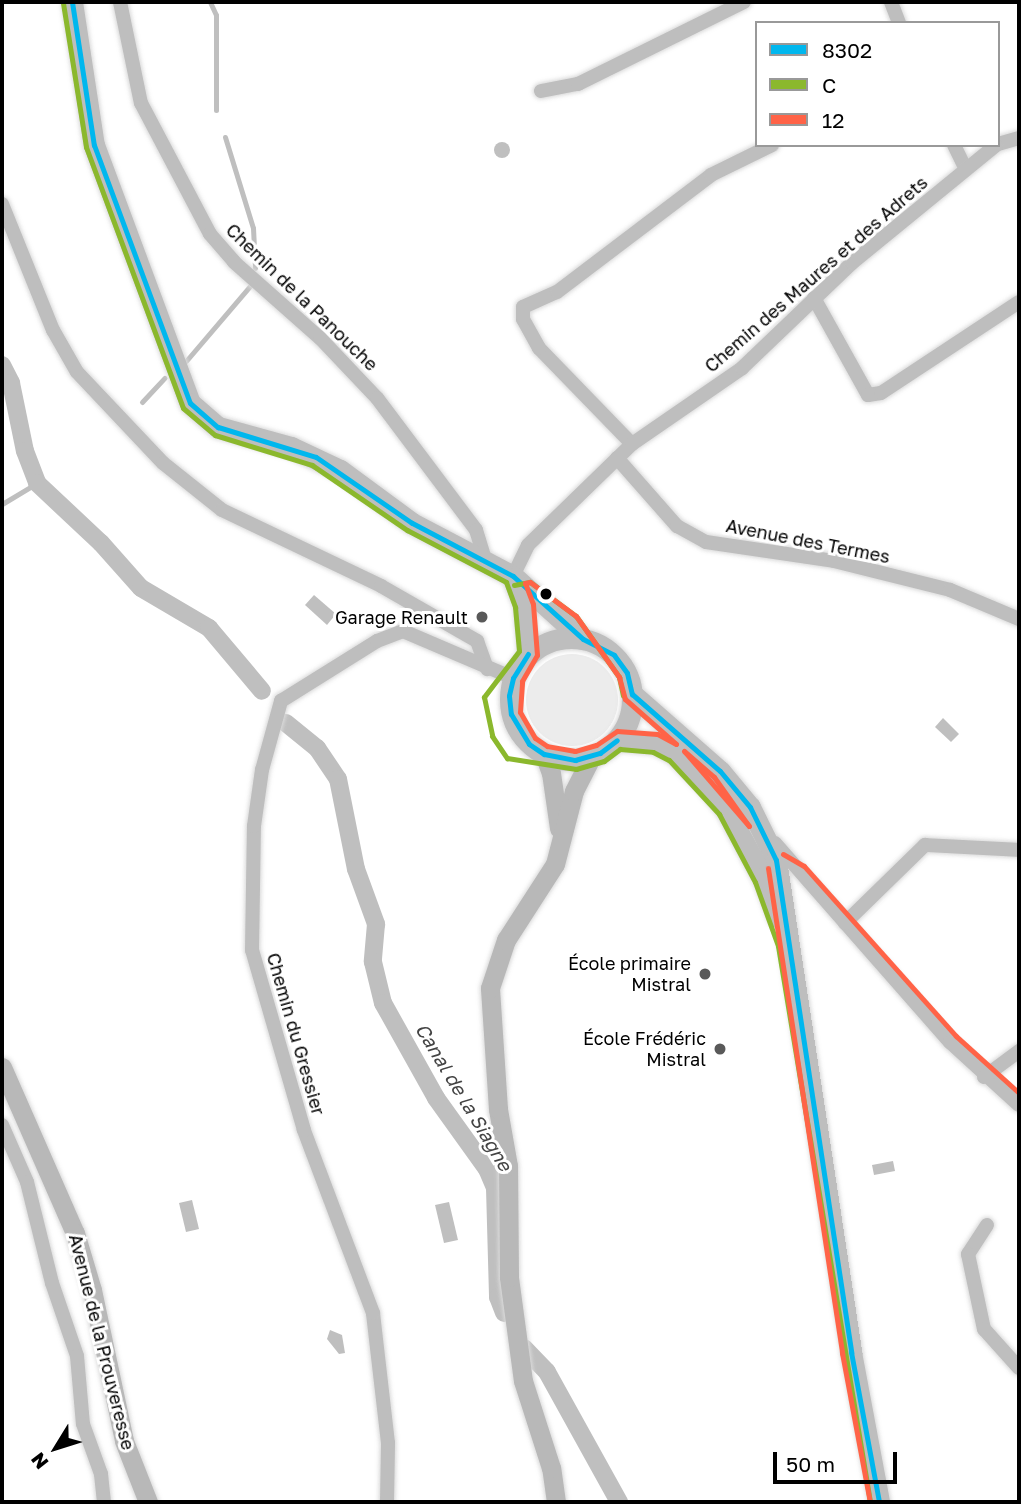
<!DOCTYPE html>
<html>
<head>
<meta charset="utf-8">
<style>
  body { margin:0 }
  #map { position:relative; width:1021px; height:1504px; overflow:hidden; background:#fff; font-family:"Golos Text",sans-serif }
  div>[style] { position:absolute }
  .green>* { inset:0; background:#ececec }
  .round { border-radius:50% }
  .water>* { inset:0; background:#bfbfbf }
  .stream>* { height:5px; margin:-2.5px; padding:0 2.5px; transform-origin:2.5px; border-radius:2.5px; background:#bfbfbf }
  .canal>* { height:18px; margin:-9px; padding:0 9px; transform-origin:9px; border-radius:9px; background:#bfbfbf }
  .roads { filter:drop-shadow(0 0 2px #dbdbdb) drop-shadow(0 0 2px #dbdbdb) }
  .minor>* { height:14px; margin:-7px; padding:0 7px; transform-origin:7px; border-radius:7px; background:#bebebe }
  .secondary>* { height:19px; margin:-9.5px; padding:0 9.5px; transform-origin:9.5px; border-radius:9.5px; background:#b8b8b8 }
  .primary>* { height:21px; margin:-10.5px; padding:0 10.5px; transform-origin:10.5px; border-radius:10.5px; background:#bebebe }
  .primary>.ring { margin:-10.5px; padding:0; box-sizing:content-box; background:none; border:21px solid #bebebe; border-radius:50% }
  .bus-1>* { height:5px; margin:-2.5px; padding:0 2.5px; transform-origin:2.5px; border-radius:2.5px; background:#00b7ee }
  .bus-2>* { height:5px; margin:-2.5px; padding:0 2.5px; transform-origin:2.5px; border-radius:2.5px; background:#8bb82d }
  .bus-3>* { height:5px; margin:-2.5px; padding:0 2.5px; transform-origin:2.5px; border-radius:2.5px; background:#ff6347 }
  .dots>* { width:19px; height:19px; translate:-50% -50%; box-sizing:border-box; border:4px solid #fff; border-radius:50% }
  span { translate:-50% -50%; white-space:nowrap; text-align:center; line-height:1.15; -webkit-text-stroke:6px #fff; paint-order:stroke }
  .street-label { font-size:18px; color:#000 }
  .poi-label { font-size:18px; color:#000 }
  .right { translate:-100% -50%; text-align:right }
  .water-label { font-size:19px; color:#444; font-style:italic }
  .frame { position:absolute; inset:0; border:4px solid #000; pointer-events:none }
  .legend { position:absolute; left:755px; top:21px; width:245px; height:126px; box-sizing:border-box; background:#fff; border:2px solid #999; margin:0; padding:9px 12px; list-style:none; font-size:21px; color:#000 }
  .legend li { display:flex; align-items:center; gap:14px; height:35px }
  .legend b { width:35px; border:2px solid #999 }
  .north { position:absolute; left:21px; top:1413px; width:70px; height:70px; -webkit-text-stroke:5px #fff; paint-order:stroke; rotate:232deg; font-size:19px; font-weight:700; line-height:28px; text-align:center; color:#000 }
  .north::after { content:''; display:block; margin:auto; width:24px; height:32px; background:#000; clip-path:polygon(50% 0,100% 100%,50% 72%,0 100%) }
  .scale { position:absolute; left:773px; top:1452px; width:124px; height:32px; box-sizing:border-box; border:4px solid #000; border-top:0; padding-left:9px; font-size:21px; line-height:24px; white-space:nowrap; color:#000; -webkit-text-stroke:5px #fff; paint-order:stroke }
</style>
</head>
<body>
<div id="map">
  <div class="green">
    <i class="round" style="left:526px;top:654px;width:92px;height:92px"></i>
  </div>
  <div class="water">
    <i class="round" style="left:494px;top:142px;width:16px;height:16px"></i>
    <i style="clip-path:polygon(314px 595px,336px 614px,327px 625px,305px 605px)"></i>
    <i style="clip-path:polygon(943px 718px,959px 734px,951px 742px,935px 727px)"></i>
    <i style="clip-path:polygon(893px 1161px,895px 1171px,874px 1175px,872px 1165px)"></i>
    <i style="clip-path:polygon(192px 1200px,199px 1229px,186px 1232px,179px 1203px)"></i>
    <i style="clip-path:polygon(449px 1202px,458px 1240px,444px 1243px,435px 1205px)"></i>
    <i style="clip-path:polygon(330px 1330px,342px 1335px,345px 1353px,339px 1354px,327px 1339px)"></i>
  </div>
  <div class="stream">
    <i style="left:210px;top:2px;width:14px;rotate:65deg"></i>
    <i style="left:216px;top:15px;width:95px;rotate:90deg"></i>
    <i style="left:225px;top:137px;width:95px;rotate:72.9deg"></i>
    <i style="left:253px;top:228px;width:40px;rotate:87.1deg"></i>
    <i style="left:186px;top:361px;width:99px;rotate:-49.5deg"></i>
    <i style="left:142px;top:402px;width:33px;rotate:-47deg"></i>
    <i style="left:2px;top:504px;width:41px;rotate:-31deg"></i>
  </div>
  <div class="canal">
    <i style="left:2px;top:365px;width:20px;rotate:63deg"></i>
    <i style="left:11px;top:383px;width:69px;rotate:78.4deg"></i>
    <i style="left:25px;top:451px;width:34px;rotate:69deg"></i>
    <i style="left:37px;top:483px;width:88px;rotate:43.2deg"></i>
    <i style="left:101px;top:543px;width:60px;rotate:48.4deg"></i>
    <i style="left:141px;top:588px;width:79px;rotate:30.5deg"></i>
    <i style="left:209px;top:628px;width:82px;rotate:49.9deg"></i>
    <i style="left:286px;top:723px;width:40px;rotate:39deg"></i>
    <i style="left:317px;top:748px;width:37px;rotate:56deg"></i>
    <i style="left:338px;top:779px;width:92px;rotate:78.7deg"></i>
    <i style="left:356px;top:869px;width:59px;rotate:70deg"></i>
    <i style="left:376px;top:924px;width:38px;rotate:95deg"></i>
    <i style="left:373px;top:962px;width:42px;rotate:76.3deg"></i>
    <i style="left:383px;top:1003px;width:109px;rotate:60.8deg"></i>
    <i style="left:436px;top:1098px;width:87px;rotate:54.3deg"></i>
    <i style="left:487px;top:1169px;width:21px;rotate:67deg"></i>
    <i style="left:495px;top:1188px;width:109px;rotate:88.4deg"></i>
    <i style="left:498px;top:1297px;width:17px;rotate:69deg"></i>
    <i style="left:524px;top:1348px;width:33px;rotate:46deg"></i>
    <i style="left:547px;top:1372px;width:149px;rotate:61deg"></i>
  </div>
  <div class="roads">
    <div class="minor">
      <i style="left:120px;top:2px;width:103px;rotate:78.3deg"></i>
      <i style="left:141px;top:103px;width:148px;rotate:62.2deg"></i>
      <i style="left:210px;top:234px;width:37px;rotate:49deg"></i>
      <i style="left:234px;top:262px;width:115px;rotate:41.5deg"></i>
      <i style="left:320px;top:338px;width:83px;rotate:46.5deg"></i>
      <i style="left:377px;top:398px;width:165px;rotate:53.1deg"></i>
      <i style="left:476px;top:530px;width:28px;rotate:73deg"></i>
      <i style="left:891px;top:2px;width:22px;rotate:69deg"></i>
      <i style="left:541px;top:91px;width:38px;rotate:-11deg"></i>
      <i style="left:578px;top:84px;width:185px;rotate:-26.3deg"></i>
      <i style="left:998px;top:144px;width:22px;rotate:-16deg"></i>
      <i style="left:954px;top:145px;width:25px;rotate:64deg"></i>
      <i style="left:2px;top:204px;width:136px;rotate:68deg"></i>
      <i style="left:53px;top:330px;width:48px;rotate:60.3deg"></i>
      <i style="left:77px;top:372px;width:125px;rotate:46.6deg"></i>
      <i style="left:163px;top:463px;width:75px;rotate:38.5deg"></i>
      <i style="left:222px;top:510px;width:176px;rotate:25.5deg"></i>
      <i style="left:381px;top:586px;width:111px;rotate:29.8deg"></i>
      <i style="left:477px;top:641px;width:30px;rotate:70deg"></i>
      <i style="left:814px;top:298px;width:111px;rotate:60.9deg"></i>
      <i style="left:868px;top:395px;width:13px;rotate:-9deg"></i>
      <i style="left:881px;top:393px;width:165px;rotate:-33.4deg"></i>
      <i style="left:632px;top:444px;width:134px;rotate:-134.1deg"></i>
      <i style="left:539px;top:348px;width:33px;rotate:-119deg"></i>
      <i style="left:523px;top:319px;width:12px;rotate:-90deg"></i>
      <i style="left:523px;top:307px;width:37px;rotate:-24deg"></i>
      <i style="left:557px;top:292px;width:193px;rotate:-37.2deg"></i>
      <i style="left:711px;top:175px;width:68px;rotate:-26.2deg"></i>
      <i style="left:617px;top:458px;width:91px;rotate:48.6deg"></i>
      <i style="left:677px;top:526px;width:33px;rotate:29deg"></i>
      <i style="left:706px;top:542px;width:129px;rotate:8.4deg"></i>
      <i style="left:834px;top:561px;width:120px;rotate:14deg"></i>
      <i style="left:950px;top:590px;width:75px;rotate:22.8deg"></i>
      <i style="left:513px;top:576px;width:34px;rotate:-64deg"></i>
      <i style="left:528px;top:545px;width:145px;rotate:-44.2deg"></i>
      <i style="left:632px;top:444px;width:134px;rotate:-34.6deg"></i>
      <i style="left:742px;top:368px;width:152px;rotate:-43.7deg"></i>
      <i style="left:852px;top:263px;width:186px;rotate:-39.3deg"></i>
      <i style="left:775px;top:843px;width:265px;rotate:48.7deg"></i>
      <i style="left:950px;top:1042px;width:93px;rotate:42.4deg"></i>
      <i style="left:845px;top:923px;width:112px;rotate:-44.3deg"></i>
      <i style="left:925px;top:845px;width:94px;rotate:3deg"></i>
      <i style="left:984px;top:1077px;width:44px;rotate:-36.6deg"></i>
      <i style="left:2px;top:1125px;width:62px;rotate:66.3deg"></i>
      <i style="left:27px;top:1182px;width:104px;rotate:76.1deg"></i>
      <i style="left:52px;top:1283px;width:77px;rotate:71.1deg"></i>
      <i style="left:77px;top:1356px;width:68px;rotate:85deg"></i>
      <i style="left:83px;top:1424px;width:53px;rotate:70.2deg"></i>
      <i style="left:101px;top:1474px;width:28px;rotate:84deg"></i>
      <i style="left:987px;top:1225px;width:35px;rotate:123deg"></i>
      <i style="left:968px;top:1254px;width:77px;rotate:78deg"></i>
      <i style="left:984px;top:1329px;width:52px;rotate:48.1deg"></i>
      <i style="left:387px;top:1502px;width:59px;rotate:-89deg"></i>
      <i style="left:388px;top:1443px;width:131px;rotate:-96.6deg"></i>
      <i style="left:373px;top:1313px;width:196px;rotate:-110.7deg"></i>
      <i style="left:304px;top:1130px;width:187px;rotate:-106.1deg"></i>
      <i style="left:252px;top:950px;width:124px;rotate:-89.1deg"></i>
      <i style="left:254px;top:826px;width:57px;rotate:-81.9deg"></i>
      <i style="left:262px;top:770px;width:72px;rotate:-74.6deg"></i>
      <i style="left:281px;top:701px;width:113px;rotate:-32deg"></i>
      <i style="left:377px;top:641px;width:28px;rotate:-21deg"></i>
      <i style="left:403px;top:631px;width:120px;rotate:23.1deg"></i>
    </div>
    <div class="secondary">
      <i style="left:544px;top:754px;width:20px;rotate:70deg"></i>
      <i style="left:551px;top:773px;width:56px;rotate:81.7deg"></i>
      <i style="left:2px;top:1067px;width:181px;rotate:66.3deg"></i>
      <i style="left:75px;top:1233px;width:59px;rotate:73.4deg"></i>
      <i style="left:92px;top:1290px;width:154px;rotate:78deg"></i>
      <i style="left:124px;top:1441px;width:66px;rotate:68.5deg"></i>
      <i style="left:556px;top:1502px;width:34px;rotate:-98deg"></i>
      <i style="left:551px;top:1468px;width:91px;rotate:-107.8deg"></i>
      <i style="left:523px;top:1381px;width:105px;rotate:-97.7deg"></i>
      <i style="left:509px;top:1277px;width:111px;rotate:-90.5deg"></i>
      <i style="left:508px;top:1166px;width:58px;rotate:-100deg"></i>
      <i style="left:498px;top:1109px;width:121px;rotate:-93.8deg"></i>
      <i style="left:490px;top:988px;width:51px;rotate:-71.6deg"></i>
      <i style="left:506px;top:940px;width:90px;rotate:-57.2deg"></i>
      <i style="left:555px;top:864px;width:75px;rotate:-75.4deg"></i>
      <i style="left:574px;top:791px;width:38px;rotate:-63deg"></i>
    </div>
    <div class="primary">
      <i style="left:72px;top:2px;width:145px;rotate:81.3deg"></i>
      <i style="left:94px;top:145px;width:275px;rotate:69.6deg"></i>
      <i style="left:190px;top:403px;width:37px;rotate:41deg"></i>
      <i style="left:218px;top:427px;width:76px;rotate:15.3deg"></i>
      <i style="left:291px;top:447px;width:54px;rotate:25.1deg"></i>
      <i style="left:340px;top:470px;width:89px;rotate:36.4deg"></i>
      <i style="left:412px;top:523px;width:114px;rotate:27.7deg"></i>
      <i style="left:513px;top:576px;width:94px;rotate:42deg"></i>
      <i style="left:513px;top:578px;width:29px;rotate:68deg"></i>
      <i style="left:524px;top:605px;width:49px;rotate:85.3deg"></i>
      <i class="ring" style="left:510px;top:638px;width:101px;height:101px"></i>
      <i style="left:632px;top:694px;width:117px;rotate:41.2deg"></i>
      <i style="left:720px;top:771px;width:47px;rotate:50.2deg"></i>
      <i style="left:750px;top:807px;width:59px;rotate:63.9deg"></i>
      <i style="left:776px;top:860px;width:498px;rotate:81.3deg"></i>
      <i style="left:851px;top:1352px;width:153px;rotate:79.4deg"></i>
      <i style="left:617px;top:740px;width:38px;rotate:5deg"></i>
      <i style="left:655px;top:743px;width:21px;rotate:28deg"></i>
      <i style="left:674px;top:753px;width:44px;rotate:45deg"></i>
      <i style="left:705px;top:784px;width:33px;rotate:50deg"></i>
      <i style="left:726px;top:809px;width:78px;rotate:61.8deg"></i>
      <i style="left:763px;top:878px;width:42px;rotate:69deg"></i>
    </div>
  </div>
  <div class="bus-1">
    <i style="left:72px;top:2px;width:145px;rotate:81.3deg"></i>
    <i style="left:94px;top:145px;width:275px;rotate:69.6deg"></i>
    <i style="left:190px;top:403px;width:37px;rotate:41deg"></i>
    <i style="left:218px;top:427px;width:102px;rotate:17deg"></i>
    <i style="left:316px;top:457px;width:116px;rotate:34.5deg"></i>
    <i style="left:412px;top:523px;width:114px;rotate:27.7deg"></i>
    <i style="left:513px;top:576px;width:94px;rotate:42deg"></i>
    <i style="left:583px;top:639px;width:35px;rotate:27deg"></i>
    <i style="left:614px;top:655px;width:22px;rotate:54deg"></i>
    <i style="left:627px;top:673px;width:22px;rotate:77deg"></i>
    <i style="left:528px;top:654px;width:28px;rotate:122deg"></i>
    <i style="left:513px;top:678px;width:18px;rotate:103deg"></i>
    <i style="left:509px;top:696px;width:18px;rotate:84deg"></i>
    <i style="left:511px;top:714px;width:35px;rotate:59deg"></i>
    <i style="left:529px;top:744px;width:18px;rotate:34deg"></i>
    <i style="left:544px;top:754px;width:32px;rotate:11deg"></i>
    <i style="left:575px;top:760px;width:26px;rotate:-16deg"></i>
    <i style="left:600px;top:753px;width:21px;rotate:-37deg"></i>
    <i style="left:632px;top:694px;width:117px;rotate:41.2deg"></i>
    <i style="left:720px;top:771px;width:47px;rotate:50.2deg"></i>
    <i style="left:750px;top:807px;width:59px;rotate:63.9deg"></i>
    <i style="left:776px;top:860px;width:498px;rotate:81.3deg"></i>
    <i style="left:851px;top:1352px;width:153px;rotate:79.4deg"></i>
  </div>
  <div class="bus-2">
    <i style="left:63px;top:3px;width:146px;rotate:80.9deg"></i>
    <i style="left:86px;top:147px;width:278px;rotate:69.6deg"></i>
    <i style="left:183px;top:408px;width:42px;rotate:40.2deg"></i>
    <i style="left:215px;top:435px;width:102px;rotate:17.2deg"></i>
    <i style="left:312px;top:465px;width:115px;rotate:34.4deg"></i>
    <i style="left:407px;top:530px;width:112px;rotate:27.7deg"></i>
    <i style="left:506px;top:582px;width:27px;rotate:70deg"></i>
    <i style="left:515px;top:607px;width:44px;rotate:84.8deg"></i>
    <i style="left:519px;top:651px;width:58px;rotate:127.3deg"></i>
    <i style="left:484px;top:697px;width:40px;rotate:78deg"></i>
    <i style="left:492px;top:736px;width:27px;rotate:56deg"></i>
    <i style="left:507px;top:758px;width:70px;rotate:9.1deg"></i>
    <i style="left:576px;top:769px;width:29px;rotate:-16deg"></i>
    <i style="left:604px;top:761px;width:20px;rotate:-37deg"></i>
    <i style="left:620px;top:749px;width:33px;rotate:5deg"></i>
    <i style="left:653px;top:752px;width:18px;rotate:27deg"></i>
    <i style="left:669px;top:760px;width:74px;rotate:47.2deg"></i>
    <i style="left:719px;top:814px;width:77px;rotate:62.1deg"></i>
    <i style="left:755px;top:882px;width:68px;rotate:70.2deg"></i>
    <i style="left:778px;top:946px;width:564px;rotate:80.6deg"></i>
    <i style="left:514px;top:585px;width:16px;rotate:-11deg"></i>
    <i style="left:530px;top:582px;width:57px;rotate:36.5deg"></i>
    <i style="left:576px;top:616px;width:75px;rotate:54.8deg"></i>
    <i style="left:619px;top:677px;width:19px;rotate:78deg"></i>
  </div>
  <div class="bus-3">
    <i style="left:530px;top:582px;width:57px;rotate:36.5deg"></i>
    <i style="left:576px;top:616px;width:75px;rotate:54.8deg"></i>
    <i style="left:619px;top:677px;width:23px;rotate:75deg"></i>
    <i style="left:625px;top:699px;width:68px;rotate:41.4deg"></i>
    <i style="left:676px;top:744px;width:21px;rotate:-152deg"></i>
    <i style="left:657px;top:734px;width:40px;rotate:-175.7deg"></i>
    <i style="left:617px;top:731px;width:25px;rotate:146deg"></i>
    <i style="left:596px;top:745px;width:22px;rotate:164deg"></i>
    <i style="left:575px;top:751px;width:28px;rotate:-170deg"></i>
    <i style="left:547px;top:746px;width:14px;rotate:-146deg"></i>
    <i style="left:535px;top:738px;width:30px;rotate:-120deg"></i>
    <i style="left:520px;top:712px;width:31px;rotate:-86deg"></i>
    <i style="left:522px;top:681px;width:30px;rotate:-60deg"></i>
    <i style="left:537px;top:655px;width:51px;rotate:-94.5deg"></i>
    <i style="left:533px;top:604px;width:22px;rotate:-111deg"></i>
    <i style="left:525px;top:583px;width:5px;rotate:-11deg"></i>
    <i style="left:684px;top:751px;width:40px;rotate:41deg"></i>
    <i style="left:714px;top:777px;width:60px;rotate:54.5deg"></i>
    <i style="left:749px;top:826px;width:99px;rotate:-130.9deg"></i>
    <i style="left:783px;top:854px;width:24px;rotate:30deg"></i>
    <i style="left:804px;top:866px;width:228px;rotate:48.2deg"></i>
    <i style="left:956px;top:1036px;width:85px;rotate:42.1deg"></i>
    <i style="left:768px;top:868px;width:491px;rotate:81.3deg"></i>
    <i style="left:842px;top:1353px;width:152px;rotate:79.4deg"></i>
  </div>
  <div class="dots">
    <i style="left:546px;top:594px;background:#000"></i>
    <i style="left:482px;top:617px;background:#595959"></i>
    <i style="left:705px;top:974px;background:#595959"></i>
    <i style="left:720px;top:1049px;background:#595959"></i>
  </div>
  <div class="street-label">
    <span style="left:816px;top:274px;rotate:-41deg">Chemin des Maures et des Adrets</span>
    <span style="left:302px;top:297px;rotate:44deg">Chemin de la Panouche</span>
    <span style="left:808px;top:541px;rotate:11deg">Avenue des Termes</span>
    <span style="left:296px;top:1034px;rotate:74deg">Chemin du Gressier</span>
    <span style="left:102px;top:1342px;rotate:76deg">Avenue de la Prouveresse</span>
  </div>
  <div class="poi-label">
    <span class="right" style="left:468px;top:617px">Garage Renault</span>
    <span class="right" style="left:691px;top:974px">École primaire<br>Mistral</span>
    <span class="right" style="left:706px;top:1049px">École Frédéric<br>Mistral</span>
  </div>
  <div class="water-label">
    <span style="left:464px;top:1097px;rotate:59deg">Canal de la Siagne</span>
  </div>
  <div class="frame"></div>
  <ul class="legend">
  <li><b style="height:9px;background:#00b7ee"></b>8302</li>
  <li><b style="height:9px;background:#8bb82d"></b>C</li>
  <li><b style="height:9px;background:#ff6347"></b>12</li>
  </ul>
  <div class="north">N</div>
  <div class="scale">50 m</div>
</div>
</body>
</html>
